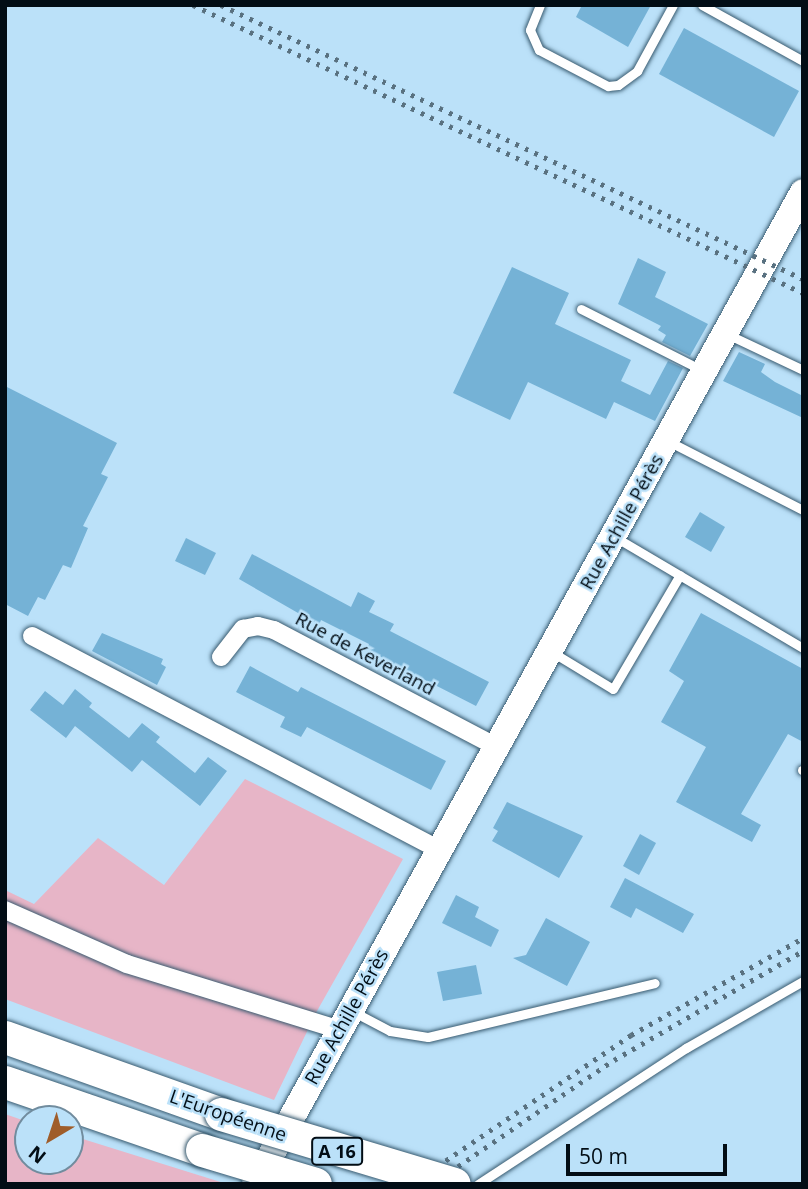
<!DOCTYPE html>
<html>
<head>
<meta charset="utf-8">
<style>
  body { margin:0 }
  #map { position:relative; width:808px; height:1189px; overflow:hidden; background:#bbe1f9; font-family:"Open Sans",sans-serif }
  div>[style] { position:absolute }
  .green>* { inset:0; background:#e7b5c7 }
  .building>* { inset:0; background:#75b2d6 }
  .roads { filter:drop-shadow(0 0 2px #385a6f) drop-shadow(0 0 2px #385a6f) }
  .lane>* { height:9px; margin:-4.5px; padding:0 4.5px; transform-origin:4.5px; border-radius:4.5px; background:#fff }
  .street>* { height:18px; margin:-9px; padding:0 9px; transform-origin:9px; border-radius:9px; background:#fff }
  .secondary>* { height:26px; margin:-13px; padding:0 13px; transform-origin:13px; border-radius:13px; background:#fff }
  .highway>* { height:33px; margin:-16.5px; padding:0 16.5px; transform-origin:16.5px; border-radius:16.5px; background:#fff }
  .rail>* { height:5px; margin-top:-2.5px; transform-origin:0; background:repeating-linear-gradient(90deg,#597180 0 3.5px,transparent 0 10.5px) }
  .bridges { filter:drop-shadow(0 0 2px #385a6f) drop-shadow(0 0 2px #385a6f) }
  .highway-bridge>* { height:33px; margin:-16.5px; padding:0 16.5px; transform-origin:16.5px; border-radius:16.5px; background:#fff }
  span { translate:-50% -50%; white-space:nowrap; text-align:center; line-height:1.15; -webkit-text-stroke:5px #bbe1f9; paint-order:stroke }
  .shield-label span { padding:2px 5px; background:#bbe1f9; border:2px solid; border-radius:5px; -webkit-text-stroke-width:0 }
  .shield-label { font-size:18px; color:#020d15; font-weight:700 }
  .street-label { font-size:19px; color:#020d15 }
  .frame { position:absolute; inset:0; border:7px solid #020d15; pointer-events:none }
  .north { position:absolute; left:14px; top:1105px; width:70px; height:70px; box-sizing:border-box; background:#bbe1f9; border:2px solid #718c9e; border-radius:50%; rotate:219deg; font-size:19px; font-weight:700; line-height:28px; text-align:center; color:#020d15 }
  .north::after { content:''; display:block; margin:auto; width:24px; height:32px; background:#9f5d2a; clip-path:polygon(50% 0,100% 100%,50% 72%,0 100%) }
  .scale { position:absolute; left:566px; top:1144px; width:161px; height:32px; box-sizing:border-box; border:4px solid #020d15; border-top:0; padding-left:9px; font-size:21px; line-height:24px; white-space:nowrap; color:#020d15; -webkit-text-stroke:5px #bbe1f9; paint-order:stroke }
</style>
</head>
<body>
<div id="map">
  <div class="green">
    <i style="clip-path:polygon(245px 779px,403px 859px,317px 1011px,274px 1100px,5px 999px,5px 890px,34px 904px,98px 838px,164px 885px)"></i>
    <i style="clip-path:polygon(5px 1114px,28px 1122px,28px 1161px,70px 1161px,70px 1135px,227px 1184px,5px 1184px)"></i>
  </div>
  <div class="building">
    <i style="clip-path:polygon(582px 5px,651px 5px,628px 47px,576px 17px)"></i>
    <i style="clip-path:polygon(684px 28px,799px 91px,774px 137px,659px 74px)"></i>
    <i style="clip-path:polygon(638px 258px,666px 272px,655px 297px,708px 324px,690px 356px,662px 342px,666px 335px,658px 330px,661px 326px,618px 304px)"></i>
    <i style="clip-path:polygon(512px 267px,569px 293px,555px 324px,631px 360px,621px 381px,650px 395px,668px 361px,683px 368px,655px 421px,614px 402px,606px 419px,528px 382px,510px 420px,453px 393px)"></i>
    <i style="clip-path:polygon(739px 352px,765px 364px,761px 372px,775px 382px,803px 396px,803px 418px,723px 381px)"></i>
    <i style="clip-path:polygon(5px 386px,117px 443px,101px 474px,108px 477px,83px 526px,88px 528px,71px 568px,63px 565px,45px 600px,38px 597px,28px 616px,5px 604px)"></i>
    <i style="clip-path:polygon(700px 512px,725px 527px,711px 552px,685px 537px)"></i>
    <i style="clip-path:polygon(186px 538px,216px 553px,205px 575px,175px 561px)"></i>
    <i style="clip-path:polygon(252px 554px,351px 607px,358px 592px,375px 601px,369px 612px,394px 624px,390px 631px,489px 682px,476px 706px,386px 660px,367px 648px,369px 644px,321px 620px,319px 625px,239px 579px)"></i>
    <i style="clip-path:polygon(701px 613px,803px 669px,803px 742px,788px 734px,741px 814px,761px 825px,752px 842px,676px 802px,706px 747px,661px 722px,684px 681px,669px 671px)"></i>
    <i style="clip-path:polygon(102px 633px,163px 659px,161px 664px,166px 667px,157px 685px,92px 651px)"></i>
    <i style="clip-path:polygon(250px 666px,298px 692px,301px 687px,446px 761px,431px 790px,307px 727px,301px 737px,280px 727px,285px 717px,236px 692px)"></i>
    <i style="clip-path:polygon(75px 689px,92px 703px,89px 707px,129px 738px,142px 723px,160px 737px,156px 742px,195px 773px,208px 757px,227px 771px,200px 806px,142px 760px,132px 772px,75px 726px,66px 738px,30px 710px,45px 691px,63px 705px)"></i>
    <i style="clip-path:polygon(507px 802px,583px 836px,559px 878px,492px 841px,498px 831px,493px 828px)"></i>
    <i style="clip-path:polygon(640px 834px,656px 843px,639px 875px,623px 866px)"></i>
    <i style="clip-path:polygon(625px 878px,694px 914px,683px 933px,636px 908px,631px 918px,610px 907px)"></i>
    <i style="clip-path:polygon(456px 895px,479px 907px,475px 917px,499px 930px,491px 947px,442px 923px)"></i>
    <i style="clip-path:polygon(546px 918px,590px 942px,567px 986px,513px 958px,526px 955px)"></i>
    <i style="clip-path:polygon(476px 965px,482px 994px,443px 1001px,437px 972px)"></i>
  </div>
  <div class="roads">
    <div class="lane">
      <i style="left:540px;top:5px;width:27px;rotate:112deg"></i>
      <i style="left:530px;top:30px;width:22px;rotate:66deg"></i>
      <i style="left:539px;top:50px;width:78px;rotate:27.6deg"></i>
      <i style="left:608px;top:86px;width:10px;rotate:-6deg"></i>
      <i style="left:618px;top:85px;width:24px;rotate:-36deg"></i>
      <i style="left:637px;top:71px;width:75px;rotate:-61.4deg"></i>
      <i style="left:702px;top:5px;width:115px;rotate:29deg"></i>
      <i style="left:581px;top:309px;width:133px;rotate:26.8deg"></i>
      <i style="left:727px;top:334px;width:84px;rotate:25.3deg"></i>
      <i style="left:668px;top:441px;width:152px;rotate:27.1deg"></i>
      <i style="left:615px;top:537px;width:218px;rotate:30.6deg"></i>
      <i style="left:552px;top:652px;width:71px;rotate:31.2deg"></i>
      <i style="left:613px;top:689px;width:132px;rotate:-59.6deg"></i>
      <i style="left:802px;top:770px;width:1px"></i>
      <i style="left:352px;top:1011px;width:43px;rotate:27.8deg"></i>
      <i style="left:390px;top:1031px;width:38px;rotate:9deg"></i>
      <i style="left:428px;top:1037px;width:233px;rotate:-13.4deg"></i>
      <i style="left:478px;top:1184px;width:249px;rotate:-33.2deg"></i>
      <i style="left:686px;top:1048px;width:135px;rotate:-29.8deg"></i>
    </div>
    <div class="street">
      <i style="left:32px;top:636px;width:461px;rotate:27.7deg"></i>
      <i style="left:221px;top:657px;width:36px;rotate:-52deg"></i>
      <i style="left:243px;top:629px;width:15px;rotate:-11deg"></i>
      <i style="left:258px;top:626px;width:16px;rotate:14deg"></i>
      <i style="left:274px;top:630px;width:252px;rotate:27.7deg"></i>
      <i style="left:5px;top:910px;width:133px;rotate:23.9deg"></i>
      <i style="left:127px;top:964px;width:223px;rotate:17.2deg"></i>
    </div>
    <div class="secondary">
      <i style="left:255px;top:1184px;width:1133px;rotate:-61.08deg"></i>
    </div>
    <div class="highway">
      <i style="left:5px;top:1037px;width:229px;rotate:19.6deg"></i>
      <i style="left:5px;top:1082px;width:208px;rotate:19deg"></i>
    </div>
  </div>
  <div class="rail">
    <i style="left:193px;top:5px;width:675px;rotate:25.27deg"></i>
    <i style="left:221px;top:5px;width:643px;rotate:25.21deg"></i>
    <i style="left:411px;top:1184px;width:266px;rotate:-34.1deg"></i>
    <i style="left:631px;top:1035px;width:197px;rotate:-29.4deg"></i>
    <i style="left:432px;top:1184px;width:220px;rotate:-34.3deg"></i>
    <i style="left:614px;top:1060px;width:218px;rotate:-30deg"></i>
  </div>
  <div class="bridges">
    <div class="highway-bridge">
      <i style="left:221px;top:1114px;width:243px;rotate:16.7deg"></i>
      <i style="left:202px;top:1150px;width:118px;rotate:16.7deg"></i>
    </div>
  </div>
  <div class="shield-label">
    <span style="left:337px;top:1151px">A 16</span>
  </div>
  <div class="street-label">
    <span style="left:622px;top:522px;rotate:-61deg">Rue Achille Pérès</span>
    <span style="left:365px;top:654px;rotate:28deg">Rue de Keverland</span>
    <span style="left:347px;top:1017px;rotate:-61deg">Rue Achille Pérès</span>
    <span style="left:228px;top:1116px;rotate:19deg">L'Européenne</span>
  </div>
  <div class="frame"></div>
  <div class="north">N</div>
  <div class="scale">50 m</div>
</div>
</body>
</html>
